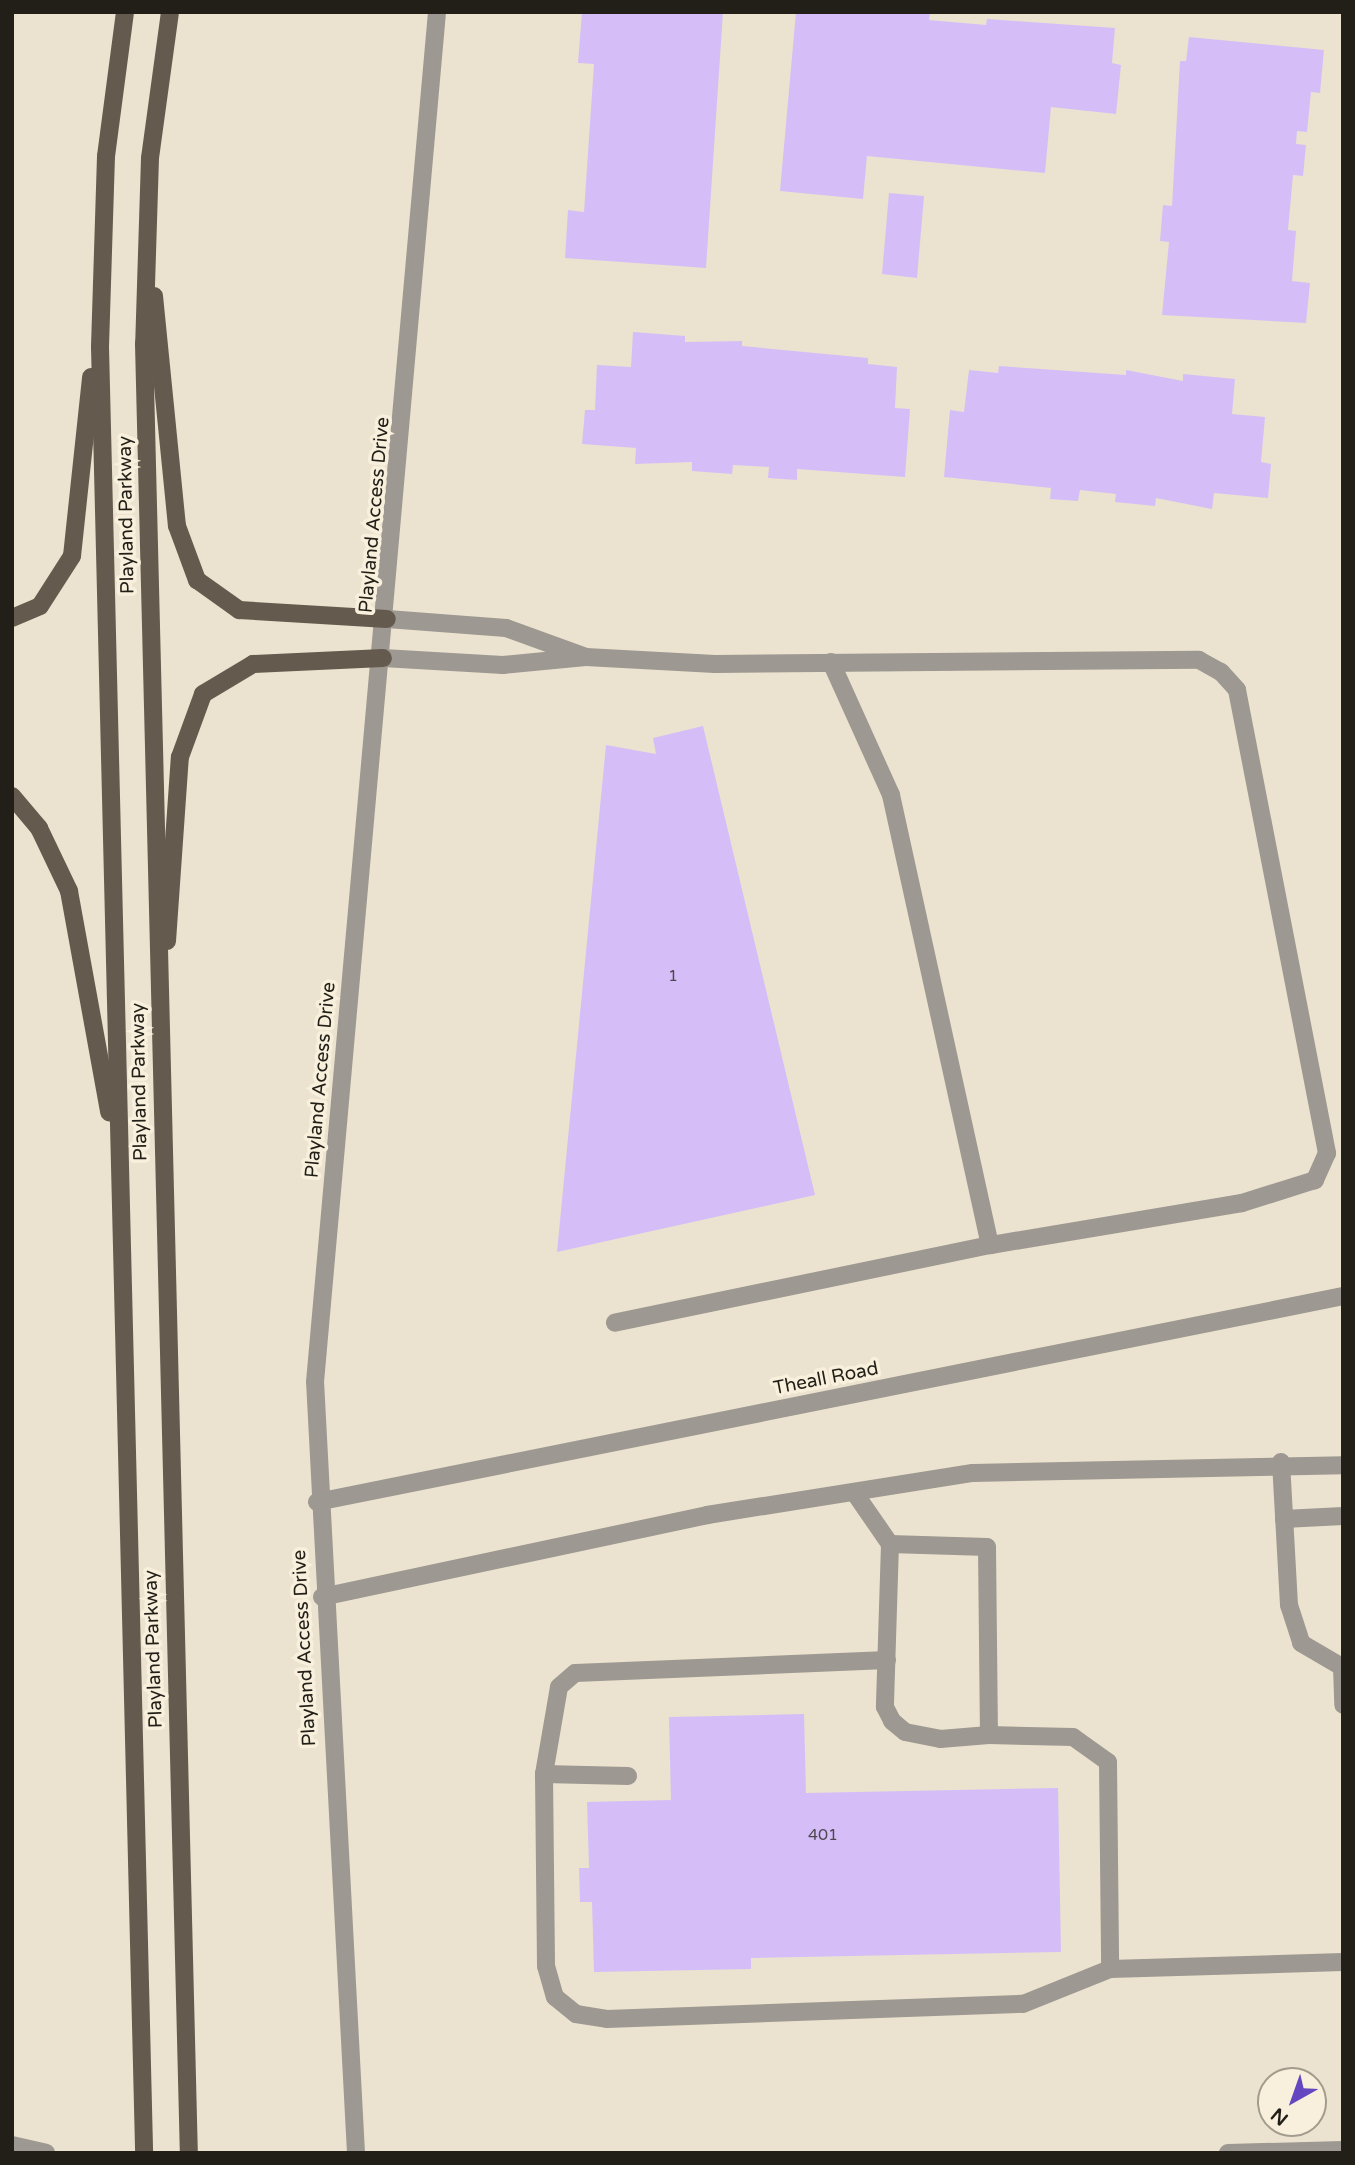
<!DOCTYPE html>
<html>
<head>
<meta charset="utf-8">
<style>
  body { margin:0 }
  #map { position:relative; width:1355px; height:2165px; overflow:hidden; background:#ebe3cf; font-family:"Varela Round",sans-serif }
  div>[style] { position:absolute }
  .building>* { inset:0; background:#d5bef7 }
  .minor>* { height:18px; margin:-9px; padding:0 9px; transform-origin:9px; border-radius:9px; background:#9d9891 }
  .major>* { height:18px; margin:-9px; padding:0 9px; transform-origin:9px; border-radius:9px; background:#645b4e }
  span { translate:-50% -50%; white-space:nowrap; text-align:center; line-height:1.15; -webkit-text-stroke:7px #f8f0dc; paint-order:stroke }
  .number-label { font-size:16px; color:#4f4750 }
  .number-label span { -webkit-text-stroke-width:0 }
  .street-label { font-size:19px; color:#221f18 }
  .frame { position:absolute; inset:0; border:14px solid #221f18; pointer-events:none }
  .north { position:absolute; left:1257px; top:2067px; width:70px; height:70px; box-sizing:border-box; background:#f8f0dc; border:2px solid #a29c8e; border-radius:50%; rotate:220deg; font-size:19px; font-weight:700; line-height:28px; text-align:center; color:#221f18 }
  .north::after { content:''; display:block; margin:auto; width:24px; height:32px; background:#6447c0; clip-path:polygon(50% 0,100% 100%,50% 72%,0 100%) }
</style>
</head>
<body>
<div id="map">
  <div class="building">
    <i style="clip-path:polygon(582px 12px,723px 12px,706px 268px,565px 258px,568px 210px,584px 212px,594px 64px,578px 63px)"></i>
    <i style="clip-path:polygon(796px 12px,923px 12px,930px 13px,929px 20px,986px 25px,987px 19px,1115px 28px,1112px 63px,1121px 65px,1116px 114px,1051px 107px,1045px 173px,867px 156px,863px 199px,780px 191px)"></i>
    <i style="clip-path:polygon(1189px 37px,1324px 50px,1320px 93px,1311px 92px,1307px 132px,1297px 131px,1296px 144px,1306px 145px,1303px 176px,1293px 175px,1288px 230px,1296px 231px,1292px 281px,1310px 283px,1306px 323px,1162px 315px,1169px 242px,1160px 241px,1163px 205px,1172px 206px,1180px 61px,1186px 61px)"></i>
    <i style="clip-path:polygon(889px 193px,924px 196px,917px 278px,882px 274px)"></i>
    <i style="clip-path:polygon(633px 332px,685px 336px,685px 342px,742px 341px,742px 346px,868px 358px,868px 364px,897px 367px,895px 408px,910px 409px,905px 477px,797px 469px,797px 480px,768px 478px,769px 467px,733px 465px,732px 474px,692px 471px,692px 462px,635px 464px,636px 448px,582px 444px,585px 410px,595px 410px,597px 365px,631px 367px)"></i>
    <i style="clip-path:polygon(999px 366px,1126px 375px,1126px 370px,1183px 381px,1183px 374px,1235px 379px,1232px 414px,1265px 417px,1261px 462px,1271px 464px,1268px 498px,1214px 493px,1212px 509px,1156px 498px,1155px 506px,1115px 502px,1116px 494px,1080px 490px,1078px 501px,1050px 499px,1051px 488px,944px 477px,950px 410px,964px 412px,969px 370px,998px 373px)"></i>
    <i style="clip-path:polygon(703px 726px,815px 1195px,557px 1252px,606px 745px,656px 754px,653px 738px)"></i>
    <i style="clip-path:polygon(804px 1714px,806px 1793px,1058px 1788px,1061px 1952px,751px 1958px,751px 1969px,594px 1972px,592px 1902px,580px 1902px,579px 1868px,589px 1868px,587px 1802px,671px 1800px,669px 1717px)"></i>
  </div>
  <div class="minor">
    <i style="left:586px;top:657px;width:129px;rotate:3.1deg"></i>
    <i style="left:715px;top:664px;width:484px;rotate:-0.5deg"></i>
    <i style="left:1199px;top:660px;width:25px;rotate:29deg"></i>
    <i style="left:1221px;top:672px;width:24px;rotate:48deg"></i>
    <i style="left:1237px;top:690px;width:472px;rotate:79deg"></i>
    <i style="left:1327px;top:1153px;width:30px;rotate:114deg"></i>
    <i style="left:1315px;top:1180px;width:77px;rotate:162.5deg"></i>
    <i style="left:1242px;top:1203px;width:255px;rotate:170.5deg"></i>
    <i style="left:990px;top:1245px;width:383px;rotate:168.3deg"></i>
    <i style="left:383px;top:658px;width:120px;rotate:3.3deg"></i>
    <i style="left:503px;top:665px;width:83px;rotate:-5.5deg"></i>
    <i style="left:586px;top:657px;width:85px;rotate:-160.1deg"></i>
    <i style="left:506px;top:628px;width:119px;rotate:-175.7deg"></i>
    <i style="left:831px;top:662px;width:146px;rotate:65.7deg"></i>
    <i style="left:891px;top:795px;width:461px;rotate:77.6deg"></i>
    <i style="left:1281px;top:1462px;width:143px;rotate:86.8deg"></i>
    <i style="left:1289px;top:1605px;width:40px;rotate:72deg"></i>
    <i style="left:1301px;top:1643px;width:48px;rotate:30.3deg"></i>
    <i style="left:1342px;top:1667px;width:38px;rotate:88deg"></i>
    <i style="left:854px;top:1492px;width:63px;rotate:55.3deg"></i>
    <i style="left:890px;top:1544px;width:163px;rotate:91.8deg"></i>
    <i style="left:885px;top:1707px;width:16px;rotate:63deg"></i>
    <i style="left:892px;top:1721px;width:17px;rotate:40deg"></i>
    <i style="left:905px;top:1732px;width:36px;rotate:11deg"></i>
    <i style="left:940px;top:1739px;width:49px;rotate:-4.7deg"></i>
    <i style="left:317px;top:1502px;width:1046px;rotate:-11.35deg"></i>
    <i style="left:1284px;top:1519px;width:59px;rotate:-2.9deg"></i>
    <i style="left:890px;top:1544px;width:97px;rotate:1.8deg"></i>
    <i style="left:987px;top:1547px;width:188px;rotate:89.4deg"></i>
    <i style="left:989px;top:1735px;width:84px;rotate:1.4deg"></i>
    <i style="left:1073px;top:1737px;width:43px;rotate:35.5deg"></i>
    <i style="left:1108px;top:1762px;width:207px;rotate:89.4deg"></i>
    <i style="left:1110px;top:1969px;width:233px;rotate:-1.7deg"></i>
    <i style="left:322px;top:1597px;width:394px;rotate:-12deg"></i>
    <i style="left:707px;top:1515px;width:269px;rotate:-9deg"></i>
    <i style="left:973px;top:1473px;width:370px;rotate:-1.2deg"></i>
    <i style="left:887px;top:1660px;width:312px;rotate:177.6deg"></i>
    <i style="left:575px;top:1673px;width:21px;rotate:139deg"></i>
    <i style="left:559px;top:1687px;width:88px;rotate:99.8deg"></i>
    <i style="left:544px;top:1774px;width:192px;rotate:89.4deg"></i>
    <i style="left:546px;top:1966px;width:32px;rotate:74deg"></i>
    <i style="left:555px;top:1997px;width:27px;rotate:39deg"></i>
    <i style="left:576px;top:2014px;width:31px;rotate:9deg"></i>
    <i style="left:607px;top:2019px;width:416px;rotate:-2.1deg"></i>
    <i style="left:1023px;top:2004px;width:94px;rotate:-21.9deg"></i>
    <i style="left:544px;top:1774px;width:84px;rotate:1.4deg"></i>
    <i style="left:12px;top:2145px;width:35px;rotate:13deg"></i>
    <i style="left:356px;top:2153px;width:772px;rotate:-93.04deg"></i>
    <i style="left:315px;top:1382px;width:1375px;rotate:-84.91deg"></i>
    <i style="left:1228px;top:2153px;width:115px;rotate:-1.5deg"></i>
  </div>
  <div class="major">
    <i style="left:125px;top:12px;width:145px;rotate:97.5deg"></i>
    <i style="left:106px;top:156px;width:191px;rotate:91.8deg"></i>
    <i style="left:100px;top:347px;width:1807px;rotate:88.6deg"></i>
    <i style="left:170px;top:12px;width:147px;rotate:97.8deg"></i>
    <i style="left:150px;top:158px;width:186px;rotate:91.8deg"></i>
    <i style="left:144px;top:344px;width:1810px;rotate:88.58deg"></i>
    <i style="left:154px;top:296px;width:231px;rotate:84.3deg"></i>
    <i style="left:177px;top:526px;width:58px;rotate:69.7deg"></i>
    <i style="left:197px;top:580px;width:52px;rotate:35.5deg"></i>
    <i style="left:239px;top:610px;width:148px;rotate:3.5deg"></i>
    <i style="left:12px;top:618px;width:30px;rotate:-23deg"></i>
    <i style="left:40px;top:606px;width:59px;rotate:-57.4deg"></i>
    <i style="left:72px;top:556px;width:180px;rotate:-83.9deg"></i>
    <i style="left:12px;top:796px;width:42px;rotate:49.8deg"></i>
    <i style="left:39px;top:828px;width:70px;rotate:64.5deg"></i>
    <i style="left:69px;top:891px;width:225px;rotate:79.7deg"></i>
    <i style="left:167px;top:941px;width:184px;rotate:-86deg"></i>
    <i style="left:180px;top:757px;width:67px;rotate:-69.9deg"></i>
    <i style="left:203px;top:694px;width:58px;rotate:-31deg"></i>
    <i style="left:253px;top:664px;width:130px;rotate:-2.6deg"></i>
  </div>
  <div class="number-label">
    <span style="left:673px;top:976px">1</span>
    <span style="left:823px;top:1835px">401</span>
  </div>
  <div class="street-label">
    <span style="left:127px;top:515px;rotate:-91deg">Playland Parkway</span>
    <span style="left:375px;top:515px;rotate:-85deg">Playland Access Drive</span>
    <span style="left:321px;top:1080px;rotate:-85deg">Playland Access Drive</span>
    <span style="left:140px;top:1082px;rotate:-91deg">Playland Parkway</span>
    <span style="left:826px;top:1379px;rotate:-11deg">Theall Road</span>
    <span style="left:305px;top:1648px;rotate:-93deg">Playland Access Drive</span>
    <span style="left:154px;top:1649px;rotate:-92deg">Playland Parkway</span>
  </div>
  <div class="frame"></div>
  <div class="north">N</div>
</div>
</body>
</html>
